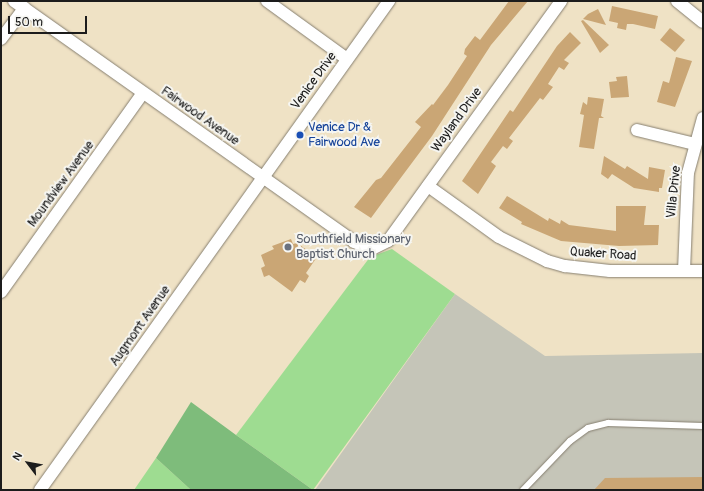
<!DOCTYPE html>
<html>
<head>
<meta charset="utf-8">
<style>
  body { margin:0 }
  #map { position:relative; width:704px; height:491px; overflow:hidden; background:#efe2c5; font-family:Pangolin,sans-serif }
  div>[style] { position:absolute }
  .industrial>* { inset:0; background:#c5c5b8 }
  .green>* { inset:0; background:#9edc91 }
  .forest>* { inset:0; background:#7ebc7b }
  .building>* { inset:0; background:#caa675 }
  .roads { filter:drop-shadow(0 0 1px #867f70) drop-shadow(0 0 1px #867f70) }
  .service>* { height:6px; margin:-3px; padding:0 3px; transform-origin:3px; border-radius:3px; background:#fff }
  .minor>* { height:12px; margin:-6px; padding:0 6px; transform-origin:6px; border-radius:6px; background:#fff }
  .dots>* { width:11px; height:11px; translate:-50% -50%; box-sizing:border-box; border:2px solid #f6f6f2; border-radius:50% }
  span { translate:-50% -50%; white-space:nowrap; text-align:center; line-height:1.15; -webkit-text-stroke:4px #f6f6f2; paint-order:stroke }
  .street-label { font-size:13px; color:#1c1c1c }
  .transit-label { font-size:13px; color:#164399 }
  .left { translate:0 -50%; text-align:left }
  .worship-label { font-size:13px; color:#5b616d }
  .frame { position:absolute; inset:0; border:2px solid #1c1c1c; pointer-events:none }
  .north { position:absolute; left:8px; top:443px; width:40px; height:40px; -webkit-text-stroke:3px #f6f6f2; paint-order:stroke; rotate:302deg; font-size:11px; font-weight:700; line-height:16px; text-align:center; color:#1c1c1c }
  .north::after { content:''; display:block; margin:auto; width:14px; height:18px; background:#1c1c1c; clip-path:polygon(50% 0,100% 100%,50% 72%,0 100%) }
  .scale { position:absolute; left:8px; top:16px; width:79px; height:18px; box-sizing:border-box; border:2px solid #1c1c1c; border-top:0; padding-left:5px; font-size:12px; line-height:14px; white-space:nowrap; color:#1c1c1c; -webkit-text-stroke:3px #f6f6f2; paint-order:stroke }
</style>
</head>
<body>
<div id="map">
  <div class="industrial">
    <i style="clip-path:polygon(455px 294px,545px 356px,703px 353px,703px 490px,315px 490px)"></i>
  </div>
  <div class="green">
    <i style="clip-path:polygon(392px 249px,455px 294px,313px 490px,236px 435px,370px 257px)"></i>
    <i style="clip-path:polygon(156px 458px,191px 490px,134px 490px)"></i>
  </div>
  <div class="forest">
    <i style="clip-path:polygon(191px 402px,236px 435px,313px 490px,191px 490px,156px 458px)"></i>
  </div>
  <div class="building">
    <i style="clip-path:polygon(509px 1px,528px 1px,491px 45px,432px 136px,382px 203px,371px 218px,354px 207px,376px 180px,381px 178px,421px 127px,415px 122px,432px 104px,433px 105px,448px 85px,467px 56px,464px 54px,465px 49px,475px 36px,480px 40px)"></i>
    <i style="clip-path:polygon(612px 6px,658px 16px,655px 29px,633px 24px,627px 24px,626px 30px,617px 28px,618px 23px,609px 21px)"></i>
    <i style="clip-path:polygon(598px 9px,606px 25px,583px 19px,588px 14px)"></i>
    <i style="clip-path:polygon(583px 20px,609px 45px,600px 53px,581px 21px)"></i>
    <i style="clip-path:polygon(670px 28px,685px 40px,675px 52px,660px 40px)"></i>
    <i style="clip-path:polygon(570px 32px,581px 43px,564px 60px,569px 63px,564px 70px,559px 67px,548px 84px,553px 87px,543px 100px,540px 98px,509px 138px,513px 141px,507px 149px,503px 146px,491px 162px,496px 166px,478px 194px,462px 181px,510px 110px,513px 112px,557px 46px)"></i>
    <i style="clip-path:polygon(676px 57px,692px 61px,675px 107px,657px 102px,663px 81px,669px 83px)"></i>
    <i style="clip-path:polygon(627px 76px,629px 97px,611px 98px,609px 82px,617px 81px,616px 77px)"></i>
    <i style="clip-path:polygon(588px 97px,604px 99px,601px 116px,604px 118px,599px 118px,594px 149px,579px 147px,584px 115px,580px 114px,583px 102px,587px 105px)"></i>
    <i style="clip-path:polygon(604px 156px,625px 169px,627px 166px,648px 179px,649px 167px,665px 170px,662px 188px,659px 188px,659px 192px,634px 188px,612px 174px,608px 179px,601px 174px)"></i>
    <i style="clip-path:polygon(507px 196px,548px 221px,549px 218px,560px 224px,561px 220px,569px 225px,616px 231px,616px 206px,646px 206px,644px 225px,659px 225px,658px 245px,619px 246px,561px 241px,521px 224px,522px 222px,499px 208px)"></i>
    <i style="clip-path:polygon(291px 239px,293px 244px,297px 243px,317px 257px,306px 273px,309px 276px,305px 283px,300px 280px,292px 292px,269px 275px,264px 277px,261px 268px,265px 266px,261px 255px,274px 249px,272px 246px)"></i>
    <i style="clip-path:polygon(703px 477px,703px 490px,594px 490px,605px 478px)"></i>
  </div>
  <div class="roads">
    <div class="service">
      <i style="left:523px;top:490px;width:68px;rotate:-46.2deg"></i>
      <i style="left:570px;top:441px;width:22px;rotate:-36deg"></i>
      <i style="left:588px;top:428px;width:21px;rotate:-14deg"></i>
      <i style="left:608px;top:423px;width:95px;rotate:1.8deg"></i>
    </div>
    <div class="minor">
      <i style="left:14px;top:1px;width:417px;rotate:35.3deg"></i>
      <i style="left:354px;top:242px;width:19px;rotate:21deg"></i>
      <i style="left:372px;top:249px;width:18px;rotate:-27deg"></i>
      <i style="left:388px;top:241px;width:296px;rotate:-54.2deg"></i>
      <i style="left:267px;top:1px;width:99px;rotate:35.9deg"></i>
      <i style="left:677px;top:1px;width:33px;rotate:39deg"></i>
      <i style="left:1px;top:39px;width:39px;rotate:-53deg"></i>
      <i style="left:637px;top:130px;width:60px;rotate:13.6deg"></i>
      <i style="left:428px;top:186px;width:87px;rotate:35.7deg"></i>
      <i style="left:499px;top:237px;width:54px;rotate:26.6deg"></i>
      <i style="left:547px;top:261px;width:19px;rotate:16deg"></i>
      <i style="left:565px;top:266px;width:45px;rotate:6.3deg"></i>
      <i style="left:610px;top:271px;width:93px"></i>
      <i style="left:684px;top:271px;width:98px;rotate:-87.7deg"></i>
      <i style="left:688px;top:173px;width:57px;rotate:-74.7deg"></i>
      <i style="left:1px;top:292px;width:244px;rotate:-54.5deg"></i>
      <i style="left:40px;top:490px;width:601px;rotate:-54.48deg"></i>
    </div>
  </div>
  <div class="dots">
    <i style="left:300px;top:135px;background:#1a4fb4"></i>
    <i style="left:288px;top:247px;background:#6b7280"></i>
  </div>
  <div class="street-label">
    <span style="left:314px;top:81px;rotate:-54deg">Venice Drive</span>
    <span style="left:200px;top:116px;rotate:35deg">Fairwood Avenue</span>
    <span style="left:457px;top:120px;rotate:-54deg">Wayland Drive</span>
    <span style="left:61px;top:184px;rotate:-54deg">Moundview Avenue</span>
    <span style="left:674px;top:192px;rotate:-84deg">Villa Drive</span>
    <span style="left:603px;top:254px;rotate:4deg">Quaker Road</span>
    <span style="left:140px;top:326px;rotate:-55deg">Augmont Avenue</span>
  </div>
  <div class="transit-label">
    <span class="left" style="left:308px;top:135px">Venice Dr &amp;<br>Fairwood Ave</span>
  </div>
  <div class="worship-label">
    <span class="left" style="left:296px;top:247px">Southfield Missionary<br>Baptist Church</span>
  </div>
  <div class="frame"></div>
  <div class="north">N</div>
  <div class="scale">50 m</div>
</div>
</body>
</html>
